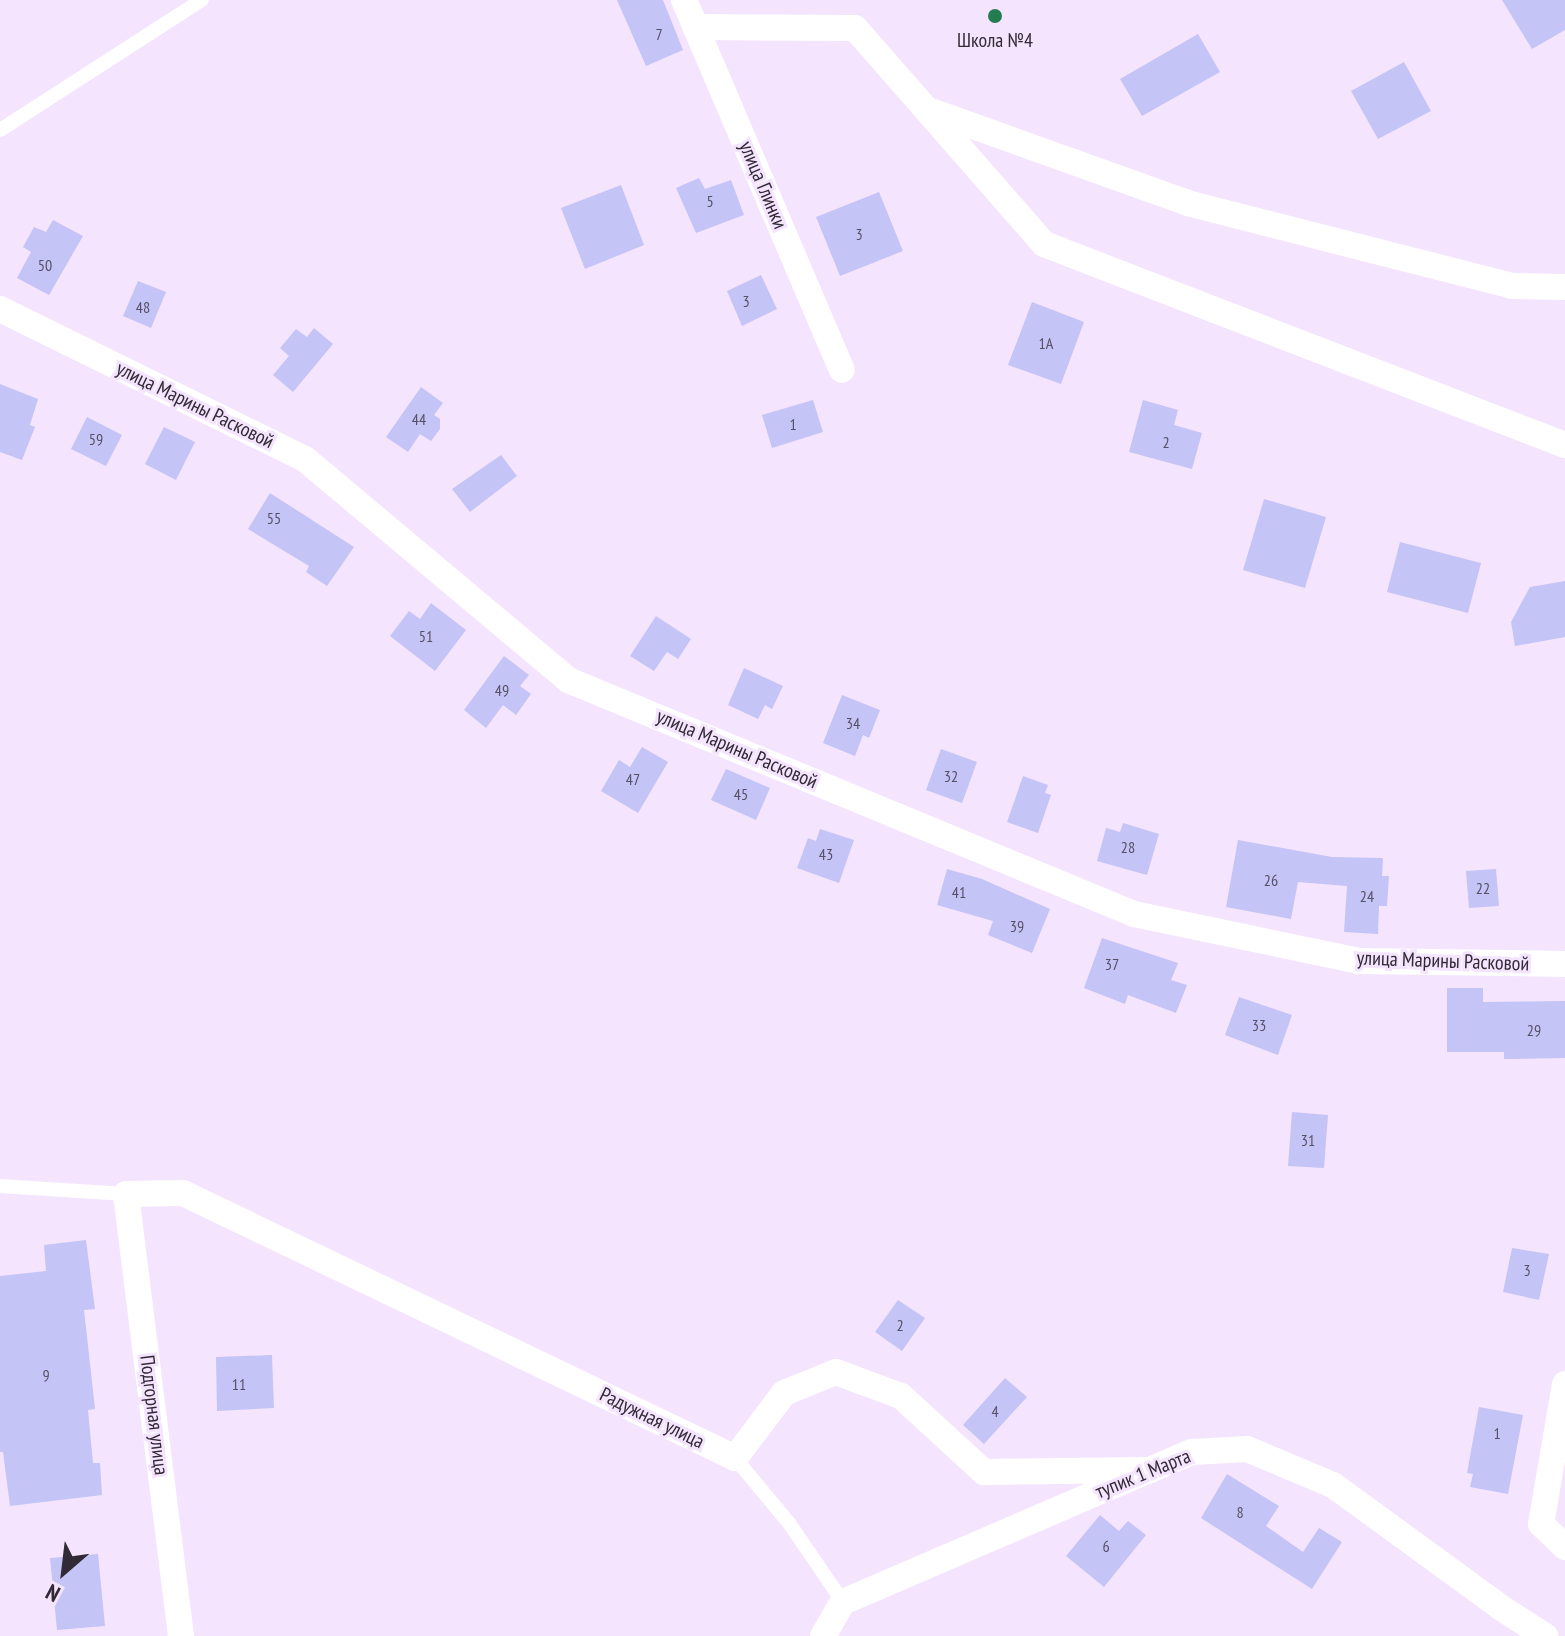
<!DOCTYPE html>
<html>
<head>
<meta charset="utf-8">
<style>
  body { margin:0 }
  #map { position:relative; width:1565px; height:1636px; overflow:hidden; background:#f5e4fd; font-family:"PT Sans Narrow",sans-serif }
  div>[style] { position:absolute }
  .building>* { inset:0; background:#c4c4f6 }
  .service>* { height:14px; margin:-7px; padding:0 7px; transform-origin:7px; border-radius:7px; background:#fff }
  .minor>* { height:26px; margin:-13px; padding:0 13px; transform-origin:13px; border-radius:13px; background:#fff }
  .dots>* { width:22px; height:22px; translate:-50% -50%; box-sizing:border-box; border:4px solid #f5e4fd; border-radius:50% }
  span { translate:-50% -50%; white-space:nowrap; text-align:center; line-height:1.15; -webkit-text-stroke:6px #f5e4fd; paint-order:stroke }
  .number-label { font-size:16px; color:#565065 }
  .number-label span { -webkit-text-stroke-width:0 }
  .poi-label { font-size:20px; color:#312935 }
  .street-label { font-size:20px; color:#312935 }
  .north { position:absolute; left:24px; top:1532px; width:80px; height:80px; -webkit-text-stroke:6px #f5e4fd; paint-order:stroke; rotate:208deg; font-size:22px; font-weight:700; line-height:32px; text-align:center; color:#312935 }
  .north::after { content:''; display:block; margin:auto; width:28px; height:36px; background:#312935; clip-path:polygon(50% 0,100% 100%,50% 72%,0 100%) }
</style>
</head>
<body>
<div id="map">
  <div class="building">
    <i style="clip-path:polygon(617px 0,663px 0,683px 50px,646px 66px)"></i>
    <i style="clip-path:polygon(1502px 0,1565px 0,1565px 30px,1532px 49px)"></i>
    <i style="clip-path:polygon(1198px 34px,1220px 72px,1142px 116px,1120px 79px)"></i>
    <i style="clip-path:polygon(1404px 62px,1431px 111px,1378px 139px,1351px 91px)"></i>
    <i style="clip-path:polygon(699px 178px,705px 189px,731px 180px,744px 215px,696px 233px,676px 188px)"></i>
    <i style="clip-path:polygon(621px 185px,644px 245px,585px 269px,561px 208px)"></i>
    <i style="clip-path:polygon(879px 192px,903px 251px,840px 276px,816px 217px)"></i>
    <i style="clip-path:polygon(53px 220px,83px 236px,49px 295px,17px 278px,31px 252px,23px 247px,34px 227px,46px 232px)"></i>
    <i style="clip-path:polygon(761px 275px,777px 309px,742px 326px,727px 291px)"></i>
    <i style="clip-path:polygon(138px 281px,166px 292px,151px 328px,123px 316px)"></i>
    <i style="clip-path:polygon(1032px 302px,1084px 322px,1061px 384px,1008px 365px)"></i>
    <i style="clip-path:polygon(314px 328px,333px 344px,293px 392px,273px 375px,289px 356px,280px 348px,296px 329px,307px 337px)"></i>
    <i style="clip-path:polygon(0 384px,38px 399px,30px 425px,35px 427px,22px 460px,0 452px)"></i>
    <i style="clip-path:polygon(421px 387px,443px 403px,434px 415px,440px 419px,440px 429px,431px 441px,420px 434px,408px 452px,386px 437px)"></i>
    <i style="clip-path:polygon(813px 400px,823px 432px,772px 448px,762px 415px)"></i>
    <i style="clip-path:polygon(1143px 400px,1178px 410px,1174px 425px,1202px 433px,1192px 469px,1129px 452px)"></i>
    <i style="clip-path:polygon(87px 417px,122px 435px,106px 466px,71px 449px)"></i>
    <i style="clip-path:polygon(164px 427px,195px 442px,176px 480px,145px 464px)"></i>
    <i style="clip-path:polygon(501px 455px,517px 476px,470px 512px,452px 489px)"></i>
    <i style="clip-path:polygon(270px 493px,354px 547px,327px 586px,306px 572px,309px 566px,248px 529px)"></i>
    <i style="clip-path:polygon(1264px 499px,1326px 517px,1305px 588px,1243px 570px)"></i>
    <i style="clip-path:polygon(1400px 542px,1481px 563px,1468px 613px,1387px 592px)"></i>
    <i style="clip-path:polygon(1565px 581px,1565px 637px,1515px 646px,1511px 622px,1530px 587px)"></i>
    <i style="clip-path:polygon(431px 603px,466px 630px,435px 671px,390px 636px,409px 611px,420px 619px)"></i>
    <i style="clip-path:polygon(656px 616px,691px 639px,678px 659px,667px 652px,654px 671px,630px 656px)"></i>
    <i style="clip-path:polygon(504px 656px,529px 675px,520px 686px,531px 694px,516px 715px,503px 705px,486px 728px,464px 710px)"></i>
    <i style="clip-path:polygon(744px 668px,783px 686px,772px 709px,765px 705px,758px 719px,728px 705px)"></i>
    <i style="clip-path:polygon(842px 695px,880px 710px,869px 738px,863px 735px,855px 756px,823px 743px)"></i>
    <i style="clip-path:polygon(642px 747px,668px 762px,638px 813px,601px 791px,619px 760px,630px 767px)"></i>
    <i style="clip-path:polygon(941px 749px,977px 762px,962px 803px,926px 790px)"></i>
    <i style="clip-path:polygon(726px 769px,770px 788px,756px 820px,711px 800px)"></i>
    <i style="clip-path:polygon(1023px 776px,1048px 785px,1045px 793px,1051px 795px,1038px 833px,1007px 822px)"></i>
    <i style="clip-path:polygon(1123px 823px,1159px 834px,1147px 875px,1097px 861px,1106px 828px,1120px 832px)"></i>
    <i style="clip-path:polygon(820px 829px,854px 840px,839px 883px,797px 868px,808px 838px,816px 841px)"></i>
    <i style="clip-path:polygon(1238px 840px,1332px 857px,1383px 858px,1382px 876px,1389px 876px,1387px 906px,1379px 906px,1378px 934px,1344px 932px,1347px 886px,1298px 882px,1291px 919px,1226px 907px)"></i>
    <i style="clip-path:polygon(947px 869px,982px 879px,1050px 909px,1032px 953px,988px 935px,993px 921px,937px 905px)"></i>
    <i style="clip-path:polygon(1496px 869px,1499px 906px,1469px 908px,1466px 871px)"></i>
    <i style="clip-path:polygon(1102px 938px,1178px 963px,1171px 980px,1187px 985px,1176px 1013px,1128px 995px,1125px 1004px,1084px 988px)"></i>
    <i style="clip-path:polygon(1447px 988px,1483px 988px,1483px 1002px,1565px 1001px,1565px 1058px,1504px 1059px,1504px 1052px,1447px 1052px)"></i>
    <i style="clip-path:polygon(1239px 997px,1292px 1015px,1278px 1055px,1225px 1035px)"></i>
    <i style="clip-path:polygon(1292px 1112px,1328px 1115px,1324px 1168px,1288px 1166px)"></i>
    <i style="clip-path:polygon(86px 1240px,95px 1309px,84px 1310px,95px 1409px,88px 1410px,93px 1463px,100px 1463px,102px 1495px,10px 1506px,3px 1452px,0 1452px,0 1276px,46px 1271px,44px 1245px)"></i>
    <i style="clip-path:polygon(1512px 1248px,1549px 1254px,1539px 1300px,1503px 1292px)"></i>
    <i style="clip-path:polygon(898px 1300px,925px 1318px,902px 1351px,875px 1332px)"></i>
    <i style="clip-path:polygon(272px 1355px,274px 1408px,217px 1411px,216px 1357px)"></i>
    <i style="clip-path:polygon(1005px 1378px,1027px 1397px,984px 1444px,963px 1425px)"></i>
    <i style="clip-path:polygon(1479px 1407px,1523px 1415px,1508px 1494px,1470px 1487px,1473px 1474px,1467px 1473px)"></i>
    <i style="clip-path:polygon(1227px 1474px,1279px 1506px,1266px 1526px,1303px 1552px,1319px 1528px,1342px 1542px,1312px 1589px,1201px 1518px)"></i>
    <i style="clip-path:polygon(1100px 1515px,1119px 1531px,1128px 1521px,1146px 1535px,1104px 1587px,1066px 1556px)"></i>
    <i style="clip-path:polygon(98px 1554px,105px 1626px,57px 1630px,50px 1558px)"></i>
  </div>
  <div class="service">
    <i style="left:0;top:130px;width:240px;rotate:-32.8deg"></i>
    <i style="left:0;top:1186px;width:126px;rotate:3.6deg"></i>
    <i style="left:735px;top:1458px;width:85px;rotate:50.3deg"></i>
    <i style="left:789px;top:1523px;width:96px;rotate:55.6deg"></i>
  </div>
  <div class="minor">
    <i style="left:684px;top:0;width:402px;rotate:66.9deg"></i>
    <i style="left:695px;top:27px;width:160px;rotate:0.4deg"></i>
    <i style="left:855px;top:28px;width:287px;rotate:48.8deg"></i>
    <i style="left:1044px;top:244px;width:558px;rotate:21.1deg"></i>
    <i style="left:931px;top:111px;width:276px;rotate:19.7deg"></i>
    <i style="left:1191px;top:204px;width:331px;rotate:14.3deg"></i>
    <i style="left:1512px;top:286px;width:53px;rotate:1.1deg"></i>
    <i style="left:0;top:309px;width:340px;rotate:26.2deg"></i>
    <i style="left:305px;top:459px;width:344px;rotate:40deg"></i>
    <i style="left:568px;top:680px;width:612px;rotate:22.46deg"></i>
    <i style="left:1134px;top:914px;width:229px;rotate:11.8deg"></i>
    <i style="left:1358px;top:961px;width:207px;rotate:0.8deg"></i>
    <i style="left:1565px;top:1384px;width:142px;rotate:99.7deg"></i>
    <i style="left:1541px;top:1524px;width:33px;rotate:44deg"></i>
    <i style="left:181px;top:1636px;width:445px;rotate:-97.1deg"></i>
    <i style="left:126px;top:1194px;width:57px;rotate:-1deg"></i>
    <i style="left:183px;top:1193px;width:612px;rotate:25.64deg"></i>
    <i style="left:735px;top:1458px;width:81px;rotate:-53deg"></i>
    <i style="left:784px;top:1393px;width:56px;rotate:-22deg"></i>
    <i style="left:836px;top:1372px;width:69px;rotate:20.3deg"></i>
    <i style="left:901px;top:1396px;width:113px;rotate:42.5deg"></i>
    <i style="left:984px;top:1472px;width:167px;rotate:-0.7deg"></i>
    <i style="left:823px;top:1636px;width:39px;rotate:-60deg"></i>
    <i style="left:843px;top:1602px;width:380px;rotate:-23.3deg"></i>
    <i style="left:1192px;top:1452px;width:55px;rotate:-3.1deg"></i>
    <i style="left:1247px;top:1449px;width:93px;rotate:22.7deg"></i>
    <i style="left:1333px;top:1485px;width:207px;rotate:36.1deg"></i>
    <i style="left:1500px;top:1607px;width:54px;rotate:32.8deg"></i>
  </div>
  <div class="dots">
    <i style="left:995px;top:16px;background:#247d51"></i>
  </div>
  <div class="number-label">
    <span style="left:659px;top:34px">7</span>
    <span style="left:710px;top:201px">5</span>
    <span style="left:859px;top:234px">3</span>
    <span style="left:45px;top:265px">50</span>
    <span style="left:746px;top:301px">3</span>
    <span style="left:143px;top:307px">48</span>
    <span style="left:1046px;top:343px">1А</span>
    <span style="left:419px;top:419px">44</span>
    <span style="left:793px;top:424px">1</span>
    <span style="left:96px;top:439px">59</span>
    <span style="left:1166px;top:442px">2</span>
    <span style="left:274px;top:518px">55</span>
    <span style="left:426px;top:636px">51</span>
    <span style="left:502px;top:690px">49</span>
    <span style="left:853px;top:723px">34</span>
    <span style="left:951px;top:776px">32</span>
    <span style="left:633px;top:779px">47</span>
    <span style="left:741px;top:794px">45</span>
    <span style="left:1128px;top:847px">28</span>
    <span style="left:826px;top:854px">43</span>
    <span style="left:1271px;top:880px">26</span>
    <span style="left:1483px;top:888px">22</span>
    <span style="left:959px;top:892px">41</span>
    <span style="left:1367px;top:896px">24</span>
    <span style="left:1017px;top:926px">39</span>
    <span style="left:1112px;top:964px">37</span>
    <span style="left:1259px;top:1025px">33</span>
    <span style="left:1534px;top:1030px">29</span>
    <span style="left:1308px;top:1140px">31</span>
    <span style="left:1527px;top:1270px">3</span>
    <span style="left:900px;top:1325px">2</span>
    <span style="left:46px;top:1375px">9</span>
    <span style="left:239px;top:1384px">11</span>
    <span style="left:995px;top:1411px">4</span>
    <span style="left:1497px;top:1433px">1</span>
    <span style="left:1240px;top:1512px">8</span>
    <span style="left:1106px;top:1546px">6</span>
  </div>
  <div class="poi-label">
    <span style="left:995px;top:40px">Школа №4</span>
  </div>
  <div class="street-label">
    <span style="left:763px;top:185px;rotate:67deg">улица Глинки</span>
    <span style="left:195px;top:405px;rotate:26deg">улица Марины Расковой</span>
    <span style="left:737px;top:749px;rotate:23deg">улица Марины Расковой</span>
    <span style="left:1443px;top:961px;rotate:2deg">улица Марины Расковой</span>
    <span style="left:154px;top:1415px;rotate:83deg">Подгорная улица</span>
    <span style="left:652px;top:1418px;rotate:26deg">Радужная улица</span>
    <span style="left:1143px;top:1474px;rotate:-22deg">тупик 1 Марта</span>
  </div>
  <div class="north">N</div>
</div>
</body>
</html>
